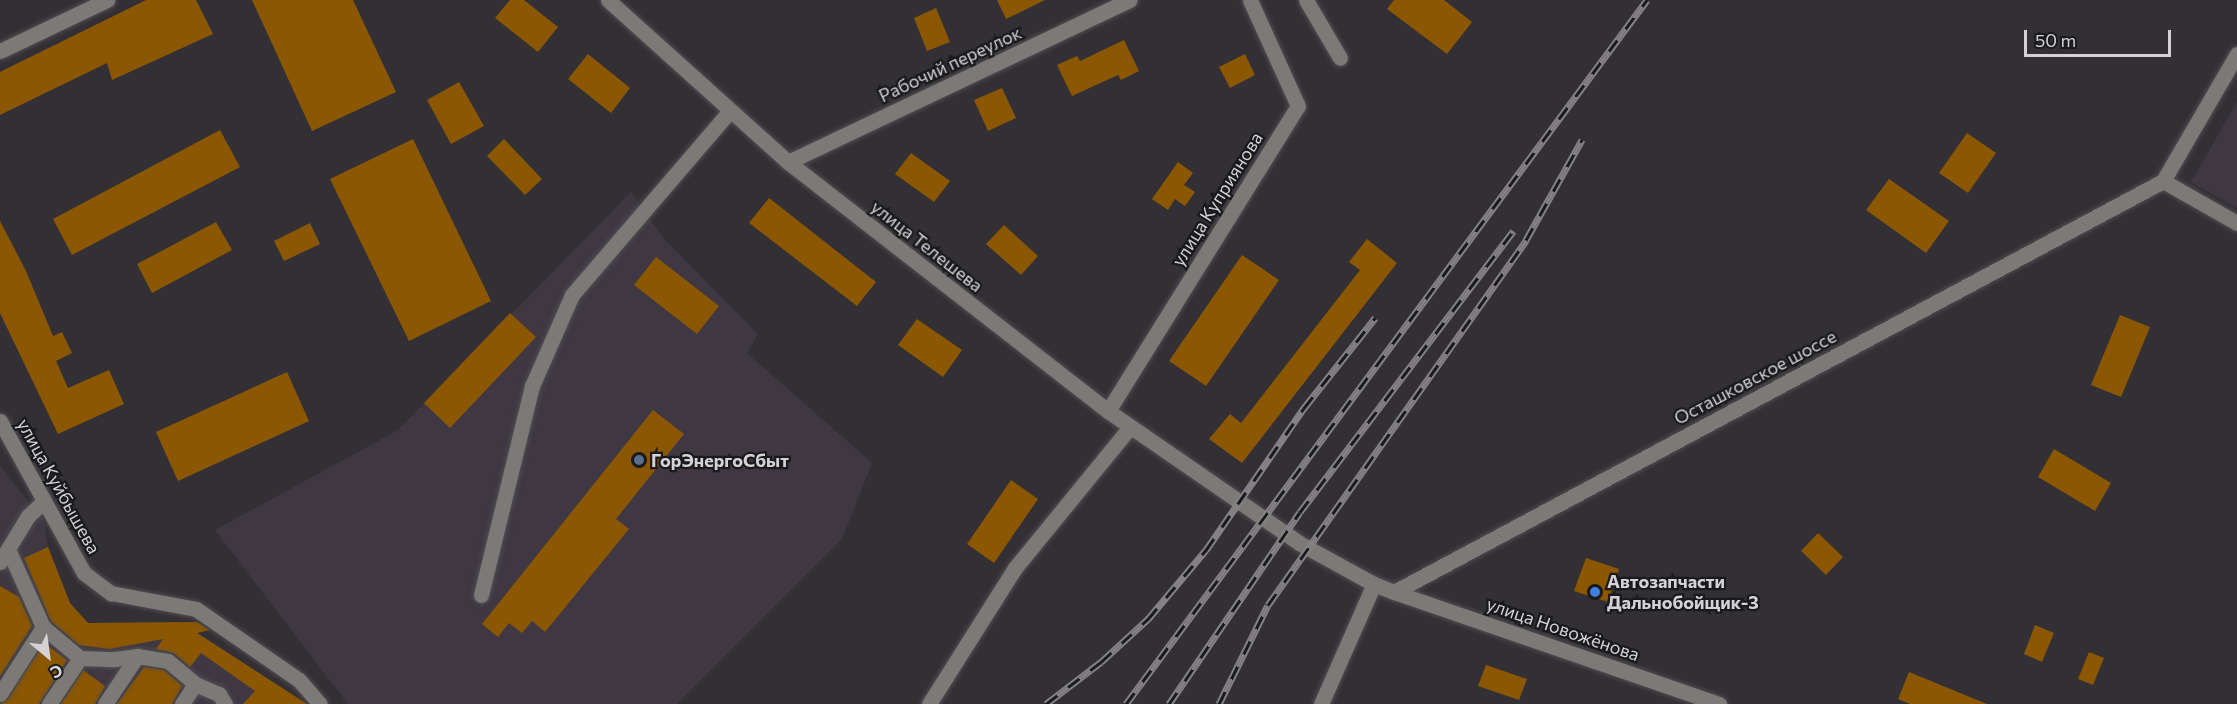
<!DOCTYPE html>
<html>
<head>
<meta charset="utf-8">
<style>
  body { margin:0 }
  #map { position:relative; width:2237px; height:704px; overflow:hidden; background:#333035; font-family:Commissioner,sans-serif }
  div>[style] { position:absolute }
  .built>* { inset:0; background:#3f3842 }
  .building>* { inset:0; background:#8b5703 }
  .roads { filter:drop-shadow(0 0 2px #504d52) drop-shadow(0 0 2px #504d52) }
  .minor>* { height:15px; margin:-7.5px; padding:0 7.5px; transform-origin:7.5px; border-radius:7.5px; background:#7b7a77 }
  .rail>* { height:7px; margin-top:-3.5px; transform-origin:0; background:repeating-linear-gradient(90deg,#1a191b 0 14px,#848185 0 28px); box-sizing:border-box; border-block:2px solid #848185 }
  .dots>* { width:16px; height:16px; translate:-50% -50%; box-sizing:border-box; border:3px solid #1a191b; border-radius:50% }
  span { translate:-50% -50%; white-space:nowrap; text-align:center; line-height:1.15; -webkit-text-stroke:4.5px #1a191b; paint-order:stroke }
  .street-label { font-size:18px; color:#d4d2d5 }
  .poi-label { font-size:18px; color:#d4d2d5; font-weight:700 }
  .left { translate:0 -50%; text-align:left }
  .north { position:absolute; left:18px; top:626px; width:60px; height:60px; -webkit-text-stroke:4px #1a191b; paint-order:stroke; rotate:151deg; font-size:16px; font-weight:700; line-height:24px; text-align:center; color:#d4d2d5 }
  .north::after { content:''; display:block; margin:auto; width:21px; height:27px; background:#d4d2d5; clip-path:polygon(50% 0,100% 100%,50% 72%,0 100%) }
  .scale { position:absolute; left:2024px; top:30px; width:147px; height:27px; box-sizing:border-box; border:3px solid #d4d2d5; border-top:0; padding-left:8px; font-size:18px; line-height:21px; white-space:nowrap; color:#d4d2d5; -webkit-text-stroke:4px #1a191b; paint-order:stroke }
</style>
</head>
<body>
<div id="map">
  <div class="built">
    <i style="clip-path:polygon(2237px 102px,2237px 208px,2191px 182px)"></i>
    <i style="clip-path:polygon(631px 192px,664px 239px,758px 334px,747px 353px,872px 463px,842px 539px,677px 704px,348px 704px,215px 530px,398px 430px)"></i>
    <i style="clip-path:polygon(0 466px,44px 521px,48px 547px,70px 603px,88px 623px,181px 622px,306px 704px,0 704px)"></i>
  </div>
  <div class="building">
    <i style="clip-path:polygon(146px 0,196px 0,213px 34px,112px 80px,107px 63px,0 115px,0 72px)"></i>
    <i style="clip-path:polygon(252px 0,353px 0,396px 92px,312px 131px)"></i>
    <i style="clip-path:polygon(510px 0,524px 0,558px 27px,538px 52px,495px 18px)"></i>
    <i style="clip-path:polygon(997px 0,1045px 0,1006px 19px)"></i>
    <i style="clip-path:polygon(1394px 0,1444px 0,1472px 22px,1447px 54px,1387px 9px)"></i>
    <i style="clip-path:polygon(936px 8px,950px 42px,927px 51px,914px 18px)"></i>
    <i style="clip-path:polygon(1124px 40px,1139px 71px,1121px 80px,1118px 75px,1072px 96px,1057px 65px,1077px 56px,1080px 61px)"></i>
    <i style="clip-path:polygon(588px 54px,630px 88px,611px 113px,568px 79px)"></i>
    <i style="clip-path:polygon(1245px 54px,1255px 75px,1230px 88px,1219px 67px)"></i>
    <i style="clip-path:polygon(459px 82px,484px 126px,451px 144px,427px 100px)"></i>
    <i style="clip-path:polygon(1002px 88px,1016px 118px,988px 131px,974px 100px)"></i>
    <i style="clip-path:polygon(220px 130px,240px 167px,72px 255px,53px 219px)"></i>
    <i style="clip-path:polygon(1967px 133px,1996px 153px,1968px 193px,1939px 173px)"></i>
    <i style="clip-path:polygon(413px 139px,491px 301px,409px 341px,330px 179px)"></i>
    <i style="clip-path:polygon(504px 139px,542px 179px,525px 195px,487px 156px)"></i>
    <i style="clip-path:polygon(911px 153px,950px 181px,934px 202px,895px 174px)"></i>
    <i style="clip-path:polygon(1178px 162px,1193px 173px,1184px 185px,1195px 192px,1185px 206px,1175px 199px,1168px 210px,1152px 199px)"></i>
    <i style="clip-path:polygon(1889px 179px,1949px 221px,1926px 253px,1866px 210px)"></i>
    <i style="clip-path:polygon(769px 198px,876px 282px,857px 306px,749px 223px)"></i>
    <i style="clip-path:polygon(0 221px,26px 271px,53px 336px,62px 332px,72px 353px,56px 361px,68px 388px,109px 370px,124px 404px,58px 434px,0 313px)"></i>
    <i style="clip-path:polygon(216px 222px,232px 250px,152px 293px,137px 264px)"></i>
    <i style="clip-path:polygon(310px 223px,320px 244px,284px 261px,274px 241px)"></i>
    <i style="clip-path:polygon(1004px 225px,1038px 256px,1021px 275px,986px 244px)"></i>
    <i style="clip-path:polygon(1367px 239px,1397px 263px,1242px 463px,1209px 439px,1230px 414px,1241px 423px,1360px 270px,1349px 262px)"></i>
    <i style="clip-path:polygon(1242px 255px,1279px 280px,1206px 386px,1169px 361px)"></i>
    <i style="clip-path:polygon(656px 257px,719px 306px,697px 334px,634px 285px)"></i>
    <i style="clip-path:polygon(510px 313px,536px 337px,450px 428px,424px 403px)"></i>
    <i style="clip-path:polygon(2120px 315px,2150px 327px,2121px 397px,2091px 385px)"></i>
    <i style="clip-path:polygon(917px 319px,962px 350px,943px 377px,898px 345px)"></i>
    <i style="clip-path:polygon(287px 372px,309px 421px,178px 481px,156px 432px)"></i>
    <i style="clip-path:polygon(653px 410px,684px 434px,616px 519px,629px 529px,545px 632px,532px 621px,522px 633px,509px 623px,498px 637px,482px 624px)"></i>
    <i style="clip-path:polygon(2054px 449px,2111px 483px,2095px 511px,2038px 477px)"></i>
    <i style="clip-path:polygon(1011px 480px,1038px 499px,994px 563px,967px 544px)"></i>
    <i style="clip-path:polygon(1818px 533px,1843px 557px,1826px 575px,1801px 551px)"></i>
    <i style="clip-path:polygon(48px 547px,70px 603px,88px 623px,197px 622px,210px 630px,197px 633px,307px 704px,243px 704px,255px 691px,201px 653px,190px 667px,174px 653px,156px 649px,163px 639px,110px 649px,79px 645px,51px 621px,24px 558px)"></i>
    <i style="clip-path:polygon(1586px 558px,1619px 569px,1608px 602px,1574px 591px)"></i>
    <i style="clip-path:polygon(0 586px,19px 597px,32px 626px,0 676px)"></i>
    <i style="clip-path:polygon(2035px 625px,2054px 633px,2042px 662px,2024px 654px)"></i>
    <i style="clip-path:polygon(44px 643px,67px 660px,39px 704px,0 704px,8px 699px)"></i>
    <i style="clip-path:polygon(2089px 652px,2104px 658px,2093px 685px,2078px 679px)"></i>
    <i style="clip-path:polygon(1486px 665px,1527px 679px,1519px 700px,1478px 686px)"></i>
    <i style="clip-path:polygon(144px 667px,164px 670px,182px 686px,172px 704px,117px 704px)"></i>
    <i style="clip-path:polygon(83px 670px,105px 686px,95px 704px,61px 704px)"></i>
    <i style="clip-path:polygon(1909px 672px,1987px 704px,1910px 704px,1898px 699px)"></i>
  </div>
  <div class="roads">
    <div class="minor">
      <i style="left:608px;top:0;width:242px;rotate:42deg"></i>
      <i style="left:788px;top:162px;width:405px;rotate:37.9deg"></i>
      <i style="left:1108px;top:411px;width:232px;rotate:34.6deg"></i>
      <i style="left:1299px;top:543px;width:85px;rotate:28.7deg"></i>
      <i style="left:1374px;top:584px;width:22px;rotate:22deg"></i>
      <i style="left:1394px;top:592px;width:872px;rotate:-28.12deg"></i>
      <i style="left:2163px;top:181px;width:147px;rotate:-59.8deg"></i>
      <i style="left:1306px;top:0;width:67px;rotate:59.6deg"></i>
      <i style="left:0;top:51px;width:119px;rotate:-25.5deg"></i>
      <i style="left:788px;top:162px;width:378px;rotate:-25.4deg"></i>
      <i style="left:2163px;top:181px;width:85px;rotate:29.6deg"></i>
      <i style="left:1108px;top:411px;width:359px;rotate:-58.1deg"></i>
      <i style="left:1298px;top:106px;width:116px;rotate:-114.4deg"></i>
      <i style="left:0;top:421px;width:174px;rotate:61.1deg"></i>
      <i style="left:84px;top:573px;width:34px;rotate:37deg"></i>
      <i style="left:111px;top:593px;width:86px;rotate:10.7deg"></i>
      <i style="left:196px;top:609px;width:125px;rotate:34.6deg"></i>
      <i style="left:299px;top:680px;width:32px;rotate:49deg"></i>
      <i style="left:8px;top:549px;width:85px;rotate:65.8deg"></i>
      <i style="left:43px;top:627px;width:48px;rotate:40deg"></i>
      <i style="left:80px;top:658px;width:34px;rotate:2deg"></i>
      <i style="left:114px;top:659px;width:23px;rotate:-7deg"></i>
      <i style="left:137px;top:656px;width:31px;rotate:9deg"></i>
      <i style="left:168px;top:661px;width:35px;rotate:40deg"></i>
      <i style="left:195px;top:684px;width:26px;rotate:23deg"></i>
      <i style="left:219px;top:694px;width:12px;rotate:59deg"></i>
      <i style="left:0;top:562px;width:54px;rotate:-58.7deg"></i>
      <i style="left:28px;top:516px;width:22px;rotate:-43deg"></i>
      <i style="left:1394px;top:592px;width:344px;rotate:19deg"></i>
      <i style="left:481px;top:595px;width:215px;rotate:-76.3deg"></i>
      <i style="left:532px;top:386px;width:99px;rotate:-66.3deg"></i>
      <i style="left:572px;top:295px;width:241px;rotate:-49.4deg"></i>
      <i style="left:0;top:694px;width:80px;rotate:-57.3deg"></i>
      <i style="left:49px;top:704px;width:55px;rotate:-56deg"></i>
      <i style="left:105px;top:704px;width:58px;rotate:-56.3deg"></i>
      <i style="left:182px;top:704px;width:24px;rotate:-57deg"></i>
      <i style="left:929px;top:704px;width:161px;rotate:-57.7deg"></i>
      <i style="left:1015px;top:568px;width:182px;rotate:-50.8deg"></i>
      <i style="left:1321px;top:704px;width:131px;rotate:-66.2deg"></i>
    </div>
  </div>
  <div class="rail">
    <i style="left:1046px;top:704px;width:69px;rotate:-37.4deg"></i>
    <i style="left:1101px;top:662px;width:64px;rotate:-42.5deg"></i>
    <i style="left:1148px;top:619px;width:90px;rotate:-50deg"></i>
    <i style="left:1206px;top:550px;width:173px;rotate:-55.4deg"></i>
    <i style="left:1304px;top:408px;width:115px;rotate:-51.7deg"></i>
    <i style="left:1126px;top:704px;width:876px;rotate:-53.5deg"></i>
    <i style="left:1169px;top:704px;width:232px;rotate:-55.7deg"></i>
    <i style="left:1300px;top:512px;width:353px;rotate:-52.8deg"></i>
    <i style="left:1219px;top:704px;width:110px;rotate:-63.7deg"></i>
    <i style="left:1268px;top:605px;width:447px;rotate:-54.7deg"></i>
    <i style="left:1526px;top:240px;width:115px;rotate:-60.8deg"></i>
  </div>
  <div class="dots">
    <i style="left:639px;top:460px;background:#5c6f8a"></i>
    <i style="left:1595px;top:592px;background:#3f7fe0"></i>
  </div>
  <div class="street-label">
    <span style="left:950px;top:64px;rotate:-25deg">Рабочий переулок</span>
    <span style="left:1217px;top:199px;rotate:-58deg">улица Куприянова</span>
    <span style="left:927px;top:246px;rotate:38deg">улица Телешева</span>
    <span style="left:1755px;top:377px;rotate:-28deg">Осташковское шоссе</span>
    <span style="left:59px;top:486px;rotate:61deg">улица Куйбышева</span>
    <span style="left:1563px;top:629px;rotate:19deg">улица Новожёнова</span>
  </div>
  <div class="poi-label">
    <span class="left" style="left:651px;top:460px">ГорЭнергоСбыт</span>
    <span class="left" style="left:1607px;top:592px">Автозапчасти<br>Дальнобойщик-3</span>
  </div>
  <div class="north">С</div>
  <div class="scale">50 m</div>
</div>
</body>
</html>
